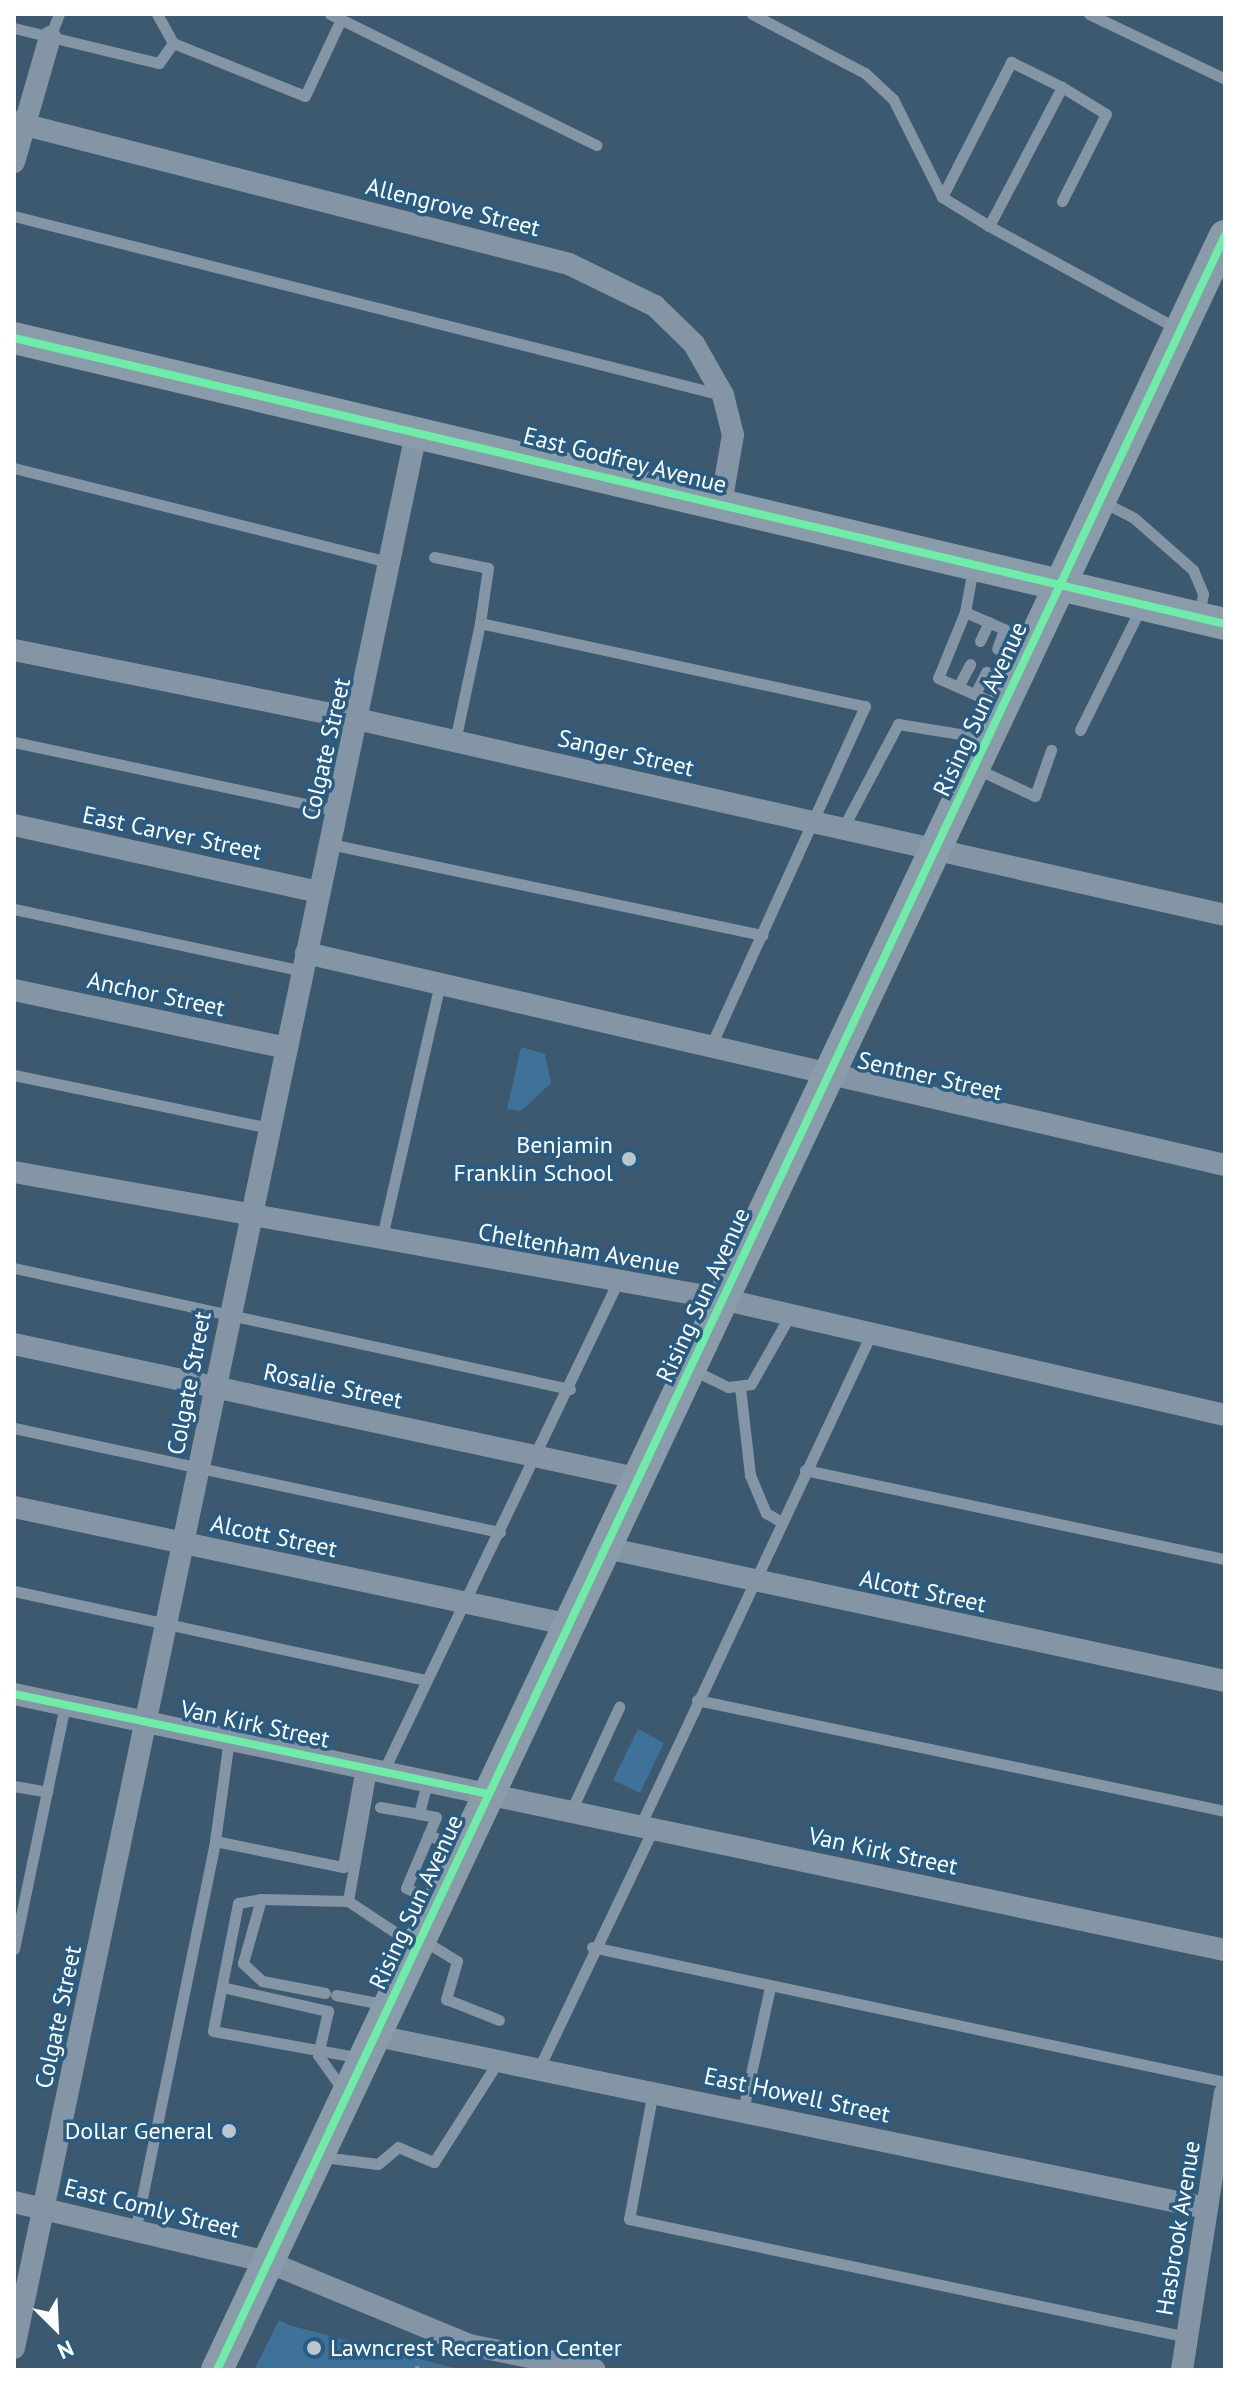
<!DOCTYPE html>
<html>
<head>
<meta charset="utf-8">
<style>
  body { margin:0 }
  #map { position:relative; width:1239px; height:2384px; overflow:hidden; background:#3d596f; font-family:"PT Sans",sans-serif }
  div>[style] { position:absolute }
  .green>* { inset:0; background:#3e7299 }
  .path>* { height:4px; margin-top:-2px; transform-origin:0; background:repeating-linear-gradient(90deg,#8495a5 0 4px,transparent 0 10px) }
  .lane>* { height:11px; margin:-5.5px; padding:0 5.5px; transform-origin:5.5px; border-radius:5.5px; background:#8495a5 }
  .street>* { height:22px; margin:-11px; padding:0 11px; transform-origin:11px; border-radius:11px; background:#8495a5 }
  .secondary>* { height:32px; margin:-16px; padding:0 16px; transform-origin:16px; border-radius:16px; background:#8a9caa }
  .cycleway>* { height:8px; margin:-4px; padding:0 4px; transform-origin:4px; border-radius:4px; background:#6deda7 }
  .dots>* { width:22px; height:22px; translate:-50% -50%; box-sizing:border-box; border:4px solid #295c83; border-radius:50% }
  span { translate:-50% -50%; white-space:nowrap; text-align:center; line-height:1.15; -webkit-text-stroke:7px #295c83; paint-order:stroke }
  .street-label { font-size:24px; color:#fff }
  .poi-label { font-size:24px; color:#fff }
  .right { translate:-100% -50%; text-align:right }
  .left { translate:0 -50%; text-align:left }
  .frame { position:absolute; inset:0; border:16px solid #fff; pointer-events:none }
  .north { position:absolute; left:16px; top:2288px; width:80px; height:80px; -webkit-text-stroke:6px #295c83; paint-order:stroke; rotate:156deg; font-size:22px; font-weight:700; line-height:32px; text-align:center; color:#fff }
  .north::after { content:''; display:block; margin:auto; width:28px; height:36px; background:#fff; clip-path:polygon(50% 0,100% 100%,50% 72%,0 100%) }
</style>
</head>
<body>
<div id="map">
  <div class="green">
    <i style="clip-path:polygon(521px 1047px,545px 1054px,551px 1083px,521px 1111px,507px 1109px)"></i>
    <i style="clip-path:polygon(638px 1729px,664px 1743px,640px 1793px,613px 1780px)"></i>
    <i style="clip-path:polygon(279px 2320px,292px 2326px,462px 2370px,254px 2370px)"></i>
  </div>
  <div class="path">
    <i style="left:417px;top:2370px;width:17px;rotate:-83deg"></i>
  </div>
  <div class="lane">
    <i style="left:157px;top:14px;width:33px;rotate:61deg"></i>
    <i style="left:173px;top:43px;width:142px;rotate:21.9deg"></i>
    <i style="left:305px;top:96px;width:85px;rotate:-64.9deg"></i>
    <i style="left:330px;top:14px;width:297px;rotate:26.2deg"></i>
    <i style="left:752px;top:14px;width:127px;rotate:27.6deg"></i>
    <i style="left:865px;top:73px;width:38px;rotate:43deg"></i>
    <i style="left:893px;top:99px;width:110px;rotate:63.4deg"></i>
    <i style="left:1089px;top:14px;width:151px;rotate:25.5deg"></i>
    <i style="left:14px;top:28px;width:149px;rotate:13.6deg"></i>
    <i style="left:159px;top:63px;width:24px;rotate:-55deg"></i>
    <i style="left:50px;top:37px;width:25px;rotate:-69deg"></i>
    <i style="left:1062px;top:201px;width:97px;rotate:-63.2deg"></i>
    <i style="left:1106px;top:114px;width:52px;rotate:-148.5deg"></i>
    <i style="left:1062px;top:87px;width:157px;rotate:117.7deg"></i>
    <i style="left:989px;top:226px;width:217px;rotate:28.6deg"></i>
    <i style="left:14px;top:216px;width:730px;rotate:14.19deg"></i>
    <i style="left:989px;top:226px;width:55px;rotate:-148.3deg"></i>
    <i style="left:942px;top:197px;width:152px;rotate:-62.9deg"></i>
    <i style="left:1011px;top:62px;width:57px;rotate:26.1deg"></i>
    <i style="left:14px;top:468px;width:389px;rotate:14.1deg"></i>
    <i style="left:1101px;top:501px;width:37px;rotate:27deg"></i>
    <i style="left:1134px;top:518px;width:79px;rotate:41.4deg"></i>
    <i style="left:1193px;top:570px;width:26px;rotate:67deg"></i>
    <i style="left:1203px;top:594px;width:20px;rotate:101deg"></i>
    <i style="left:434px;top:557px;width:55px;rotate:11.5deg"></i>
    <i style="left:488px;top:568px;width:56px;rotate:98.3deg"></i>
    <i style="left:973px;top:568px;width:45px;rotate:100.3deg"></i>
    <i style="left:965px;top:612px;width:71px;rotate:112.2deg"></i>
    <i style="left:938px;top:678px;width:67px;rotate:23.9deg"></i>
    <i style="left:965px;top:612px;width:43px;rotate:23.6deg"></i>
    <i style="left:1004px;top:629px;width:21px;rotate:109deg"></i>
    <i style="left:980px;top:641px;width:21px;rotate:-65deg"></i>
    <i style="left:958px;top:687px;width:26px;rotate:-62deg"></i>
    <i style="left:975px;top:694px;width:25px;rotate:-63deg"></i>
    <i style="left:1080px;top:730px;width:140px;rotate:-63.6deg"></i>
    <i style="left:455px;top:741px;width:121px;rotate:-78deg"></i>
    <i style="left:480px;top:623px;width:394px;rotate:12.2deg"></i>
    <i style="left:865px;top:706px;width:373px;rotate:114.4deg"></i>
    <i style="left:14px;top:742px;width:331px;rotate:12deg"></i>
    <i style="left:975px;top:768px;width:66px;rotate:25deg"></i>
    <i style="left:1035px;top:796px;width:49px;rotate:-70.8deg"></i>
    <i style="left:843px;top:828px;width:118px;rotate:-62.1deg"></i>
    <i style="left:898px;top:724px;width:87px;rotate:9.2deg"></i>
    <i style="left:330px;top:844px;width:442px;rotate:11.9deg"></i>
    <i style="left:14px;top:909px;width:295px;rotate:12.1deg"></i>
    <i style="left:14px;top:1075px;width:260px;rotate:11.7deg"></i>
    <i style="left:381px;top:1241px;width:265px;rotate:-77.1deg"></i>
    <i style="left:14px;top:1268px;width:569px;rotate:12.28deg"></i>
    <i style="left:693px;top:1370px;width:39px;rotate:26deg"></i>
    <i style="left:728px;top:1387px;width:23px;rotate:-7deg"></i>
    <i style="left:751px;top:1384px;width:79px;rotate:-60.5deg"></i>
    <i style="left:740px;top:1387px;width:89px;rotate:83.5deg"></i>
    <i style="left:750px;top:1475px;width:41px;rotate:67.2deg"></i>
    <i style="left:766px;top:1513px;width:16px;rotate:30deg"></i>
    <i style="left:14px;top:1428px;width:497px;rotate:12.1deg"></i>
    <i style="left:805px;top:1470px;width:429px;rotate:12deg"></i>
    <i style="left:14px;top:1591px;width:422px;rotate:12.2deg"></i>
    <i style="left:697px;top:1700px;width:540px;rotate:11.87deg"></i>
    <i style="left:229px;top:1739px;width:103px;rotate:97.8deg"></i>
    <i style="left:215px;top:1841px;width:131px;rotate:11.5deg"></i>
    <i style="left:343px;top:1867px;width:102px;rotate:-79.8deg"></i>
    <i style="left:383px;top:1772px;width:544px;rotate:-64.42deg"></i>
    <i style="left:14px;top:1786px;width:34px;rotate:10deg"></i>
    <i style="left:380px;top:1807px;width:40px;rotate:10deg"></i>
    <i style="left:419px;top:1814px;width:34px;rotate:-76deg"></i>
    <i style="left:571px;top:1811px;width:115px;rotate:-65.2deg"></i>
    <i style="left:419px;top:1814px;width:17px;rotate:10deg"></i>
    <i style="left:436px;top:1817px;width:77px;rotate:112.9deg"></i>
    <i style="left:406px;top:1888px;width:33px;rotate:23deg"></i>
    <i style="left:640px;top:1826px;width:544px;rotate:-64.85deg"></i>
    <i style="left:428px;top:1835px;width:36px;rotate:21deg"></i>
    <i style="left:261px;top:1899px;width:23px;rotate:170deg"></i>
    <i style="left:238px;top:1903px;width:130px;rotate:101.1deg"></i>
    <i style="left:213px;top:2031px;width:150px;rotate:10.3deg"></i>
    <i style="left:348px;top:1901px;width:134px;rotate:-80.1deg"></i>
    <i style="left:421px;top:1939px;width:42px;rotate:31.4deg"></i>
    <i style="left:457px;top:1961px;width:40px;rotate:106deg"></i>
    <i style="left:446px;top:1999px;width:57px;rotate:21.6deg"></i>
    <i style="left:592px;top:1947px;width:647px;rotate:12.04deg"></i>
    <i style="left:14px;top:1949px;width:249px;rotate:-78.2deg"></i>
    <i style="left:222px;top:1987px;width:109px;rotate:12.8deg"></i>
    <i style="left:328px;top:2011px;width:45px;rotate:102.8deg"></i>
    <i style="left:325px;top:1993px;width:64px;rotate:-169.2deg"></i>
    <i style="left:262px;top:1981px;width:26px;rotate:-137deg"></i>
    <i style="left:243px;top:1963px;width:66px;rotate:-74.3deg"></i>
    <i style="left:261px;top:1899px;width:87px;rotate:1.3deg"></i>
    <i style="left:348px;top:1901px;width:78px;rotate:33.5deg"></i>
    <i style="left:336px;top:1995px;width:52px;rotate:11.1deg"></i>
    <i style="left:318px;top:2055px;width:43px;rotate:54.5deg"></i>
    <i style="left:539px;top:2068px;width:265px;rotate:-64.5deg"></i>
    <i style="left:653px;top:2091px;width:130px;rotate:100.6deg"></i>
    <i style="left:629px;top:2219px;width:570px;rotate:11.94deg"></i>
    <i style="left:743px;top:2110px;width:126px;rotate:-77.6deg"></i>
    <i style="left:323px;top:2157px;width:55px;rotate:7.3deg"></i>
    <i style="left:378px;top:2164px;width:26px;rotate:-40deg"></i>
    <i style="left:398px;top:2147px;width:39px;rotate:23deg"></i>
    <i style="left:434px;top:2162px;width:121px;rotate:-57.5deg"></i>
    <i style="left:135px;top:2232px;width:399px;rotate:-78.4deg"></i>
  </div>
  <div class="street">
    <i style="left:14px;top:122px;width:573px;rotate:14.35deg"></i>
    <i style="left:569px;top:264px;width:96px;rotate:26deg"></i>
    <i style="left:655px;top:306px;width:54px;rotate:44.3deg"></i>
    <i style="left:694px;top:344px;width:59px;rotate:60.4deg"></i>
    <i style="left:723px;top:395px;width:41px;rotate:76deg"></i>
    <i style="left:733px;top:435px;width:70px;rotate:99.9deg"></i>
    <i style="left:14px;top:162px;width:130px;rotate:-73.9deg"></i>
    <i style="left:14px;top:650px;width:354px;rotate:11.4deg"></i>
    <i style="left:361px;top:720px;width:886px;rotate:12.72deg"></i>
    <i style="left:14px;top:825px;width:311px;rotate:12.4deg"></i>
    <i style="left:306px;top:953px;width:943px;rotate:12.99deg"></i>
    <i style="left:14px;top:990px;width:279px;rotate:12deg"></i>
    <i style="left:14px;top:1172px;width:719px;rotate:10.17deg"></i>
    <i style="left:722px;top:1299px;width:516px;rotate:12.99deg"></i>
    <i style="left:14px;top:1344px;width:641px;rotate:12.15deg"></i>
    <i style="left:14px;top:1507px;width:569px;rotate:11.96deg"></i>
    <i style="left:611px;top:1549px;width:628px;rotate:12.13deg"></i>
    <i style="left:14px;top:1694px;width:1238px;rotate:11.94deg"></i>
    <i style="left:377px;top:2036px;width:847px;rotate:11.72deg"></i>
    <i style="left:14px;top:2202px;width:261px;rotate:13.3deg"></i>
    <i style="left:268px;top:2262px;width:217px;rotate:22.4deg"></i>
    <i style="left:469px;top:2345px;width:128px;rotate:11.2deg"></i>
    <i style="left:14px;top:2348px;width:1961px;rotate:-78.14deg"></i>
    <i style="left:1182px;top:2370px;width:280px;rotate:-81.2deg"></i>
  </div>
  <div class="secondary">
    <i style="left:14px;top:338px;width:1244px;rotate:13.29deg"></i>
    <i style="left:217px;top:2370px;width:2360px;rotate:-64.72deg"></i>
  </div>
  <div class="cycleway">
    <i style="left:14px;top:338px;width:1244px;rotate:13.29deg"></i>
    <i style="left:14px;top:1694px;width:483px;rotate:11.9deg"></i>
    <i style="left:217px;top:2370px;width:2360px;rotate:-64.72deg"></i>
  </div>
  <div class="dots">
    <i style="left:629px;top:1159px;background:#bbc5cd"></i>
    <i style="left:229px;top:2131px;background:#bbc5cd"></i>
    <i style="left:314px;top:2348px;background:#bbc5cd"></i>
  </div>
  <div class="street-label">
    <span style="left:453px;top:207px;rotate:14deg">Allengrove Street</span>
    <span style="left:625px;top:460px;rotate:14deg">East Godfrey Avenue</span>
    <span style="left:980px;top:709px;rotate:-65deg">Rising Sun Avenue</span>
    <span style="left:326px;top:749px;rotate:-77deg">Colgate Street</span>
    <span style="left:626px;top:753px;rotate:13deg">Sanger Street</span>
    <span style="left:172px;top:833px;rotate:12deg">East Carver Street</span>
    <span style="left:156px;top:994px;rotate:12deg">Anchor Street</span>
    <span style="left:930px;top:1076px;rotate:13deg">Sentner Street</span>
    <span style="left:579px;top:1249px;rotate:10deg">Cheltenham Avenue</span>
    <span style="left:703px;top:1295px;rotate:-65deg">Rising Sun Avenue</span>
    <span style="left:189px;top:1383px;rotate:-79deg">Colgate Street</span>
    <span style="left:333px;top:1386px;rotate:12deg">Rosalie Street</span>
    <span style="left:274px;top:1536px;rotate:12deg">Alcott Street</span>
    <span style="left:923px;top:1591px;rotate:12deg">Alcott Street</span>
    <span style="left:255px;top:1724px;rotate:12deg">Van Kirk Street</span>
    <span style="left:883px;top:1851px;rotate:12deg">Van Kirk Street</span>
    <span style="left:416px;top:1902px;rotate:-65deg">Rising Sun Avenue</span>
    <span style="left:58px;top:2017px;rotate:-78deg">Colgate Street</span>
    <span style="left:797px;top:2095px;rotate:12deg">East Howell Street</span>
    <span style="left:152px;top:2208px;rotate:14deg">East Comly Street</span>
    <span style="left:1178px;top:2228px;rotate:-81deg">Hasbrook Avenue</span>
  </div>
  <div class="poi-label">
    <span class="right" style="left:613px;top:1159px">Benjamin<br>Franklin School</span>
    <span class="right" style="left:213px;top:2131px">Dollar General</span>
    <span class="left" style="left:330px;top:2348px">Lawncrest Recreation Center</span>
  </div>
  <div class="frame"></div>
  <div class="north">N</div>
</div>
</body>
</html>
